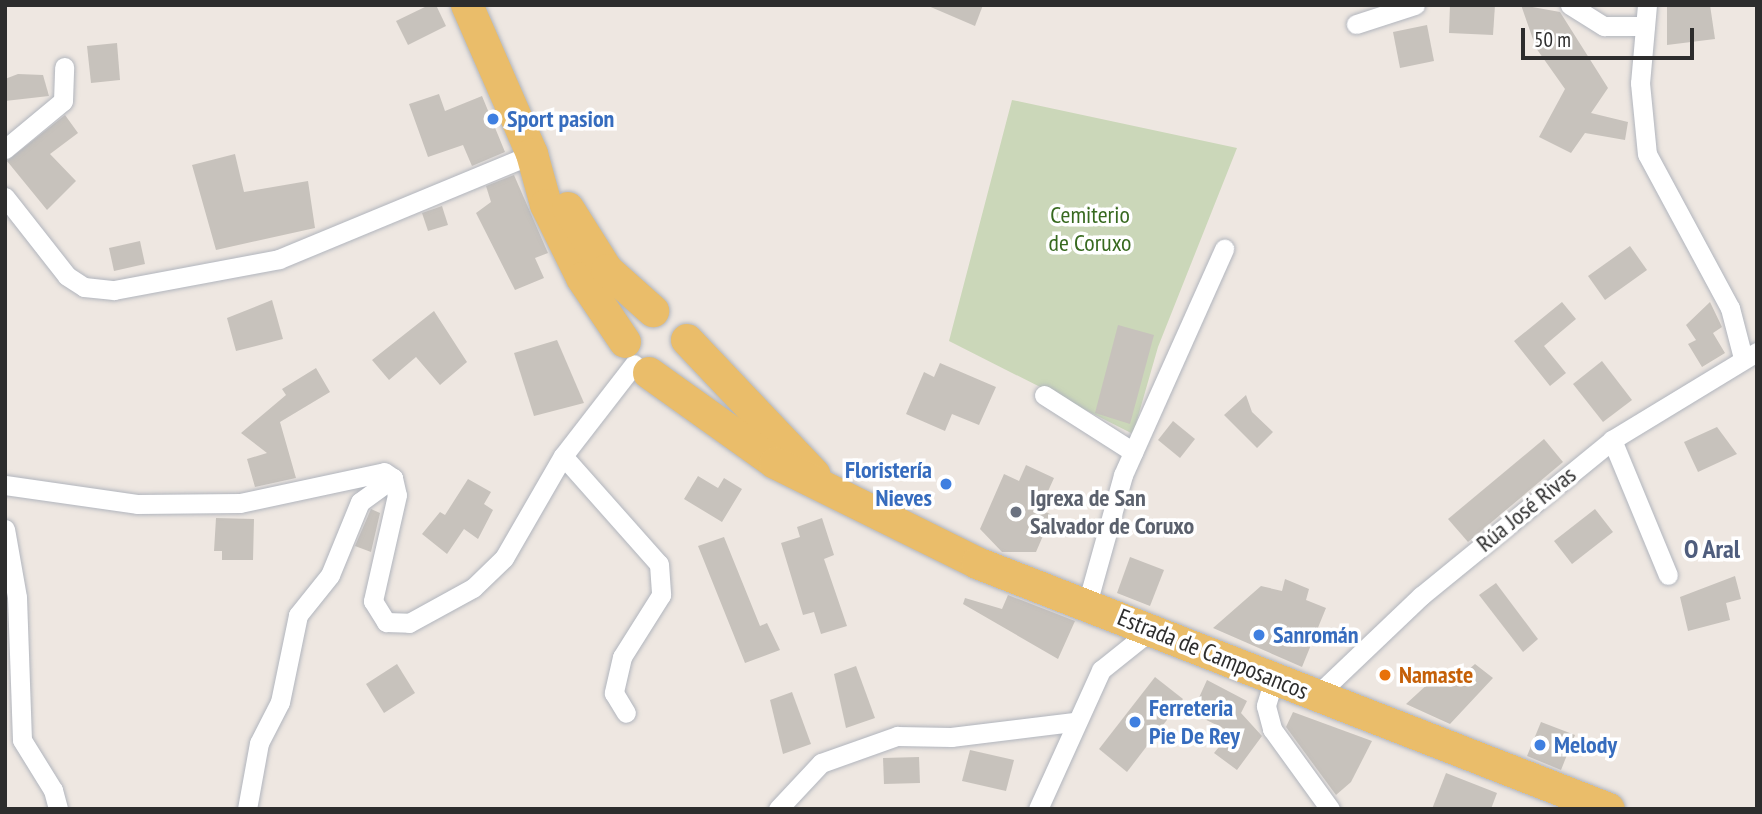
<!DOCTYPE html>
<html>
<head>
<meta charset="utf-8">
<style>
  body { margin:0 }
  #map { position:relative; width:1762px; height:814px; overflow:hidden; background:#eee7e1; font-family:"PT Sans Narrow",sans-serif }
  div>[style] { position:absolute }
  .cemetery>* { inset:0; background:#cbd7b9 }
  .building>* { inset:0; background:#c7c2bc }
  .roads { filter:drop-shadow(0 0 2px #b1b5bd) drop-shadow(0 0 2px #b1b5bd) }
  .minor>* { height:19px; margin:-9.5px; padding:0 9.5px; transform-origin:9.5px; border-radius:9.5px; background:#fff }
  .primary>* { height:32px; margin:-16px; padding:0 16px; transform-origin:16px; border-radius:16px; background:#eabd6a }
  .dots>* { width:19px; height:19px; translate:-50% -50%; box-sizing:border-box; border:4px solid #fff; border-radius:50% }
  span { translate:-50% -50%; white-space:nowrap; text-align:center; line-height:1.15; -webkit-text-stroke:7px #fff; paint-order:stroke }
  .shop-label { font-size:24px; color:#366cbe; font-weight:700 }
  .left { translate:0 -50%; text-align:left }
  .right { translate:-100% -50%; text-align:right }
  .park-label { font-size:24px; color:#37691f }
  .worship-label { font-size:24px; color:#5b616d; font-weight:700 }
  .street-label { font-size:24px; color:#2d2d2d }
  .food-label { font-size:24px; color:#c56008; font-weight:700 }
  .neighbourhood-label { font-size:26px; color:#4f5d7d; font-weight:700 }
  .frame { position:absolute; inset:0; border:7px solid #2d2d2d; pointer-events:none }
  .scale { position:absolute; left:1521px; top:28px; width:173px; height:32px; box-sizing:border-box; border:4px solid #2d2d2d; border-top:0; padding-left:9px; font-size:21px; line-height:24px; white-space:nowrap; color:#2d2d2d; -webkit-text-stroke:5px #fff; paint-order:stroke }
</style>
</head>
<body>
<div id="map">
  <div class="cemetery">
    <i style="clip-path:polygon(1012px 100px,1237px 148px,1158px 347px,1133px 434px,949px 341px)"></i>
  </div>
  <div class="building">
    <i style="clip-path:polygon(429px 5px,436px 5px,446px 26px,408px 45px,396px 21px)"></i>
    <i style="clip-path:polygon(926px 5px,983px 5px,975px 26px)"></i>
    <i style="clip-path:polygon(1450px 5px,1495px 5px,1493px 35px,1449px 33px)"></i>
    <i style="clip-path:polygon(1521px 5px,1560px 12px,1608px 88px,1591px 113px,1628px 122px,1625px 140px,1585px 133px,1571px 153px,1539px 137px,1565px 89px,1536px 48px)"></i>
    <i style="clip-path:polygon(1667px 5px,1710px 5px,1715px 39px,1667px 45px)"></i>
    <i style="clip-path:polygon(1427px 25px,1434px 61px,1400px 68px,1393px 32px)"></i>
    <i style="clip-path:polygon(117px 43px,120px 80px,91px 83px,87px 46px)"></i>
    <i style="clip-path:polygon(18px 74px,43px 75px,49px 96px,5px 101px,5px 79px)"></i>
    <i style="clip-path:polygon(439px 94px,445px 111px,482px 96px,505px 152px,472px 166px,463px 145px,428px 157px,409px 104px)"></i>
    <i style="clip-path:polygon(65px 115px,78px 133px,50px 154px,76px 181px,47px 210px,7px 161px)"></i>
    <i style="clip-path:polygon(235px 154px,244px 192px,308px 181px,315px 228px,216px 250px,192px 165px)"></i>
    <i style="clip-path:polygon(514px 175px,548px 253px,535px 258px,544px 278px,515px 290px,476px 213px,491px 202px,486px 186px)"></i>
    <i style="clip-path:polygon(442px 206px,448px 225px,428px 231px,422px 213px)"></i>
    <i style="clip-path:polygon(140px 241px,145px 264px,114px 271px,109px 248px)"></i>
    <i style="clip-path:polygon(1630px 246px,1647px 270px,1605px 300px,1588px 276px)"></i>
    <i style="clip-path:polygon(272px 300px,283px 339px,236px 351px,227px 318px)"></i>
    <i style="clip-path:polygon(1562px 302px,1576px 319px,1544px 346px,1566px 373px,1550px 386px,1514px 341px)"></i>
    <i style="clip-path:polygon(1710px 302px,1722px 327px,1713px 333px,1725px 353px,1702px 367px,1688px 344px,1696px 340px,1686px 325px)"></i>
    <i style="clip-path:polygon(434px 311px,467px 362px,440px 385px,416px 357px,389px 380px,372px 360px)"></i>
    <i style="clip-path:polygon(1118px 325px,1154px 335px,1130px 424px,1095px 413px)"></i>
    <i style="clip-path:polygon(557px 340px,584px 403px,534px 416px,514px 353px)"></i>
    <i style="clip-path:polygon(1602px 361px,1632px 400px,1603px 422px,1573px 384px)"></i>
    <i style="clip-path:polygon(940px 363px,996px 387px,979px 425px,952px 414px,945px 431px,906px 414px,924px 372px,934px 377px)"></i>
    <i style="clip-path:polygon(316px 368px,330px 392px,280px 422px,296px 478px,255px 487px,247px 459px,267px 453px,241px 433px,286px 395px,282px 389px)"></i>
    <i style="clip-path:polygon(1246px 395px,1252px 412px,1273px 432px,1257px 448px,1224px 415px)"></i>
    <i style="clip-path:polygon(1173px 421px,1195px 439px,1180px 458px,1158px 440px)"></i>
    <i style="clip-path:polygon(1717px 427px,1737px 454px,1698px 472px,1684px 442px)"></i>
    <i style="clip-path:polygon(1544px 439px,1563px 462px,1468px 542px,1448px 519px)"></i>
    <i style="clip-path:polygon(1026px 465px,1054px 478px,1040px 509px,1052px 515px,1036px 552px,1002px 552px,980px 529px,1004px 474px,1019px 481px)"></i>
    <i style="clip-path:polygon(698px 476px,718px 488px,724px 478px,742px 489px,722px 522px,684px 499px)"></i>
    <i style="clip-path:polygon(468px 479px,491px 492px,484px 504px,493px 510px,478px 539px,464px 529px,447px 554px,422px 534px,440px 512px,445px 515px)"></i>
    <i style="clip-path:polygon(371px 509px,380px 513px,371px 552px,355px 546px)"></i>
    <i style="clip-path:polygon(1595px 509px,1613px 532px,1572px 564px,1554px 541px)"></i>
    <i style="clip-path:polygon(216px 518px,254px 519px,253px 560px,222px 560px,222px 551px,214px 551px)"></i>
    <i style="clip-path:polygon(822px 518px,834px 555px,824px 559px,847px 626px,821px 634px,814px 612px,803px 615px,781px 543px,800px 537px,797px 527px)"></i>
    <i style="clip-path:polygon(724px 537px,760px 626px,767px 623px,780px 650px,745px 663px,698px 546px)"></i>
    <i style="clip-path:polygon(1130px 557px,1164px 570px,1150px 606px,1117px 593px)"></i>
    <i style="clip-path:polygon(1735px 576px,1741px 599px,1726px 603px,1730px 620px,1688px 631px,1680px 597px)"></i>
    <i style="clip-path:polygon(1285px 579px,1309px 589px,1306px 600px,1326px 608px,1302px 667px,1213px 628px,1261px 586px,1282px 591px)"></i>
    <i style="clip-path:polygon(1496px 583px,1538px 639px,1523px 652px,1479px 595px)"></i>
    <i style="clip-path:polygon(1008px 595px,1075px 621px,1058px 659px,963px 604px,965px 598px,1002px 609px)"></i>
    <i style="clip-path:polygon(397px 664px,415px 693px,384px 713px,366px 684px)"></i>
    <i style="clip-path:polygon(1475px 664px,1493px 678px,1450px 724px,1406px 704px,1430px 682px,1452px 684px)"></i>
    <i style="clip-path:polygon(856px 666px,875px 718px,846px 728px,834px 674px)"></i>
    <i style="clip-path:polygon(1155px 677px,1183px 699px,1127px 772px,1099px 749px)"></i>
    <i style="clip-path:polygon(1207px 680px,1247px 701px,1241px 713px,1262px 736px,1237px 770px,1214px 753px,1231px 732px,1192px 713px)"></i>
    <i style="clip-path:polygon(792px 692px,811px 744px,783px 754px,770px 700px)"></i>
    <i style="clip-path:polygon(1293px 712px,1372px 741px,1351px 782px,1336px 795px,1286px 727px)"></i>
    <i style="clip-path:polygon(1541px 722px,1575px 735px,1561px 770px,1527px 756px)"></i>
    <i style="clip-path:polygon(970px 750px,1014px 760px,1006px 791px,962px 781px)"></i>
    <i style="clip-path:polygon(919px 757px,920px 783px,884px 784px,883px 758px)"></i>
    <i style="clip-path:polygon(1446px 773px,1497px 793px,1491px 809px,1432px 809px)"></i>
  </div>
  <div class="roads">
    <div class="minor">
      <i style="left:1570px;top:5px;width:40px;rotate:32deg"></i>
      <i style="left:1604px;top:26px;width:41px"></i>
      <i style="left:1647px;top:5px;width:78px;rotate:95.1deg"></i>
      <i style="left:1640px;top:83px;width:71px;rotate:84.4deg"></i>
      <i style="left:1647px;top:154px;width:175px;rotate:61.7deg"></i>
      <i style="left:1730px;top:308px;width:52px;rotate:75.4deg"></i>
      <i style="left:1356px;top:24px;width:62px;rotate:-17.9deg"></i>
      <i style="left:5px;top:149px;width:75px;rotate:-39.6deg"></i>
      <i style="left:63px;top:101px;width:34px;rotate:-88deg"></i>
      <i style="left:5px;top:197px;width:100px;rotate:51.9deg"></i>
      <i style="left:67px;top:276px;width:20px;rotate:33deg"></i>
      <i style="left:84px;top:287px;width:30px;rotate:6deg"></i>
      <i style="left:114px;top:290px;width:168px;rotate:-10.6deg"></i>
      <i style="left:279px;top:259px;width:274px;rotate:-22.5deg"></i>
      <i style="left:1044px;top:395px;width:106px;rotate:32.6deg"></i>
      <i style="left:1612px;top:440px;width:146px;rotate:67.5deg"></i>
      <i style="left:563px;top:456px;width:144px;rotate:48.4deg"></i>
      <i style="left:659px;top:564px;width:31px;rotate:86deg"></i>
      <i style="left:661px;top:595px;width:73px;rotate:122.2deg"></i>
      <i style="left:622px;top:657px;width:37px;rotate:103deg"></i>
      <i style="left:614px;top:693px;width:23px;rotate:59deg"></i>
      <i style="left:5px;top:485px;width:133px;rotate:8.2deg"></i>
      <i style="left:137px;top:504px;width:103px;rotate:-0.6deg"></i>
      <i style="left:240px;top:503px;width:147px;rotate:-12.1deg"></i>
      <i style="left:384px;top:472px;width:11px;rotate:34deg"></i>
      <i style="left:393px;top:478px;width:17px;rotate:77deg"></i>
      <i style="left:397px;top:495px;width:109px;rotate:102.8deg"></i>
      <i style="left:373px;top:601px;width:25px;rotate:58deg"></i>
      <i style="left:386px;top:622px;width:23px;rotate:2deg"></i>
      <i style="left:409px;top:623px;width:73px;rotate:-28.7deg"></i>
      <i style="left:473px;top:588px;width:43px;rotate:-44.1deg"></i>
      <i style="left:504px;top:558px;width:118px;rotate:-60deg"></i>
      <i style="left:563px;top:456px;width:116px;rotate:-52.3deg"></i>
      <i style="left:5px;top:529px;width:69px;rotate:80deg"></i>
      <i style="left:17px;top:597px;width:143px;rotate:88deg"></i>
      <i style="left:22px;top:740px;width:59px;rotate:58.2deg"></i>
      <i style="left:53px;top:790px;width:20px;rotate:75deg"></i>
      <i style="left:1087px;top:604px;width:134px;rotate:-74.4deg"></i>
      <i style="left:1123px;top:475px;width:248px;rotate:-65.9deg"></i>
      <i style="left:1274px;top:679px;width:28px;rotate:107deg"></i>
      <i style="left:1266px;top:706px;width:24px;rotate:75deg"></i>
      <i style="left:1272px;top:729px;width:99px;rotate:54.1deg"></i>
      <i style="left:1317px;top:695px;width:144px;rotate:-43.6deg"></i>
      <i style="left:1421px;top:596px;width:247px;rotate:-39.2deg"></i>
      <i style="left:1612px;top:440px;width:170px;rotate:-31.3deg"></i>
      <i style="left:247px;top:809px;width:67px;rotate:-79.7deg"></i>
      <i style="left:259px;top:743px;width:46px;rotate:-62.9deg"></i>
      <i style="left:280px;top:702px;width:89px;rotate:-78.3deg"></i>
      <i style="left:298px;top:615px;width:51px;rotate:-51.3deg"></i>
      <i style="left:330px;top:575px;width:79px;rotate:-67.7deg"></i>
      <i style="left:360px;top:502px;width:41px;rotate:-36deg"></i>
      <i style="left:778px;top:809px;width:63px;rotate:-46.9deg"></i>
      <i style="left:821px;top:763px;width:81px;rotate:-19.6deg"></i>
      <i style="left:897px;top:736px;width:54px;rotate:1.1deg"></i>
      <i style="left:951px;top:737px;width:124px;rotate:-7deg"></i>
      <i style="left:1038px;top:809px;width:153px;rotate:-65.6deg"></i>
      <i style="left:1101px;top:670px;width:64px;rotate:-38.7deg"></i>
    </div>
    <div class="primary">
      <i style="left:467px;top:5px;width:163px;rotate:66.4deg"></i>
      <i style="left:532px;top:154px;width:53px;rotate:74.6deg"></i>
      <i style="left:546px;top:205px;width:81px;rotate:63.7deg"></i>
      <i style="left:582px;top:278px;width:77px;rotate:56.1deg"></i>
      <i style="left:568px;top:208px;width:73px;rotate:57.8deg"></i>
      <i style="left:607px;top:270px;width:62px;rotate:41.7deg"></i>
      <i style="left:687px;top:340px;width:185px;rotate:46.5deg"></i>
      <i style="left:649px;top:373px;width:155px;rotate:35.5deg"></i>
      <i style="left:775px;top:463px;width:225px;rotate:26.3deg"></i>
      <i style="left:977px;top:563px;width:678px;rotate:21.27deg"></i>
    </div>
  </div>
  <div class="dots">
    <i style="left:493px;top:119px;background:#3f7fe0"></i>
    <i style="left:946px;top:484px;background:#3f7fe0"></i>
    <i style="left:1016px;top:512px;background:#6b7280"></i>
    <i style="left:1259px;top:635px;background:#3f7fe0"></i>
    <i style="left:1385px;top:675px;background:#e8710a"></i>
    <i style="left:1135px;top:722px;background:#3f7fe0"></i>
    <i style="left:1540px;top:745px;background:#3f7fe0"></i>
  </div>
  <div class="shop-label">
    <span class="left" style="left:507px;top:119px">Sport pasion</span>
    <span class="right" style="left:932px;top:484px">Floristería<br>Nieves</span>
    <span class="left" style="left:1273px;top:635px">Sanromán</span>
    <span class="left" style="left:1149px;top:722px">Ferreteria<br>Pie De Rey</span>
    <span class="left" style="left:1554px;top:745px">Melody</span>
  </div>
  <div class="park-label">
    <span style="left:1090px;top:229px">Cemiterio<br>de Coruxo</span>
  </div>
  <div class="worship-label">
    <span class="left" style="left:1030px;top:512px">Igrexa de San<br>Salvador de Coruxo</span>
  </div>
  <div class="street-label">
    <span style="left:1526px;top:509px;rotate:-39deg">Rúa José Rivas</span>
    <span style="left:1213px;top:654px;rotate:22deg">Estrada de Camposancos</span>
  </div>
  <div class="food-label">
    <span class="left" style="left:1399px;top:675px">Namaste</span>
  </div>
  <div class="neighbourhood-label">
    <span style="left:1712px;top:549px">O Aral</span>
  </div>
  <div class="frame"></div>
  <div class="scale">50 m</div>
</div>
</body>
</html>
